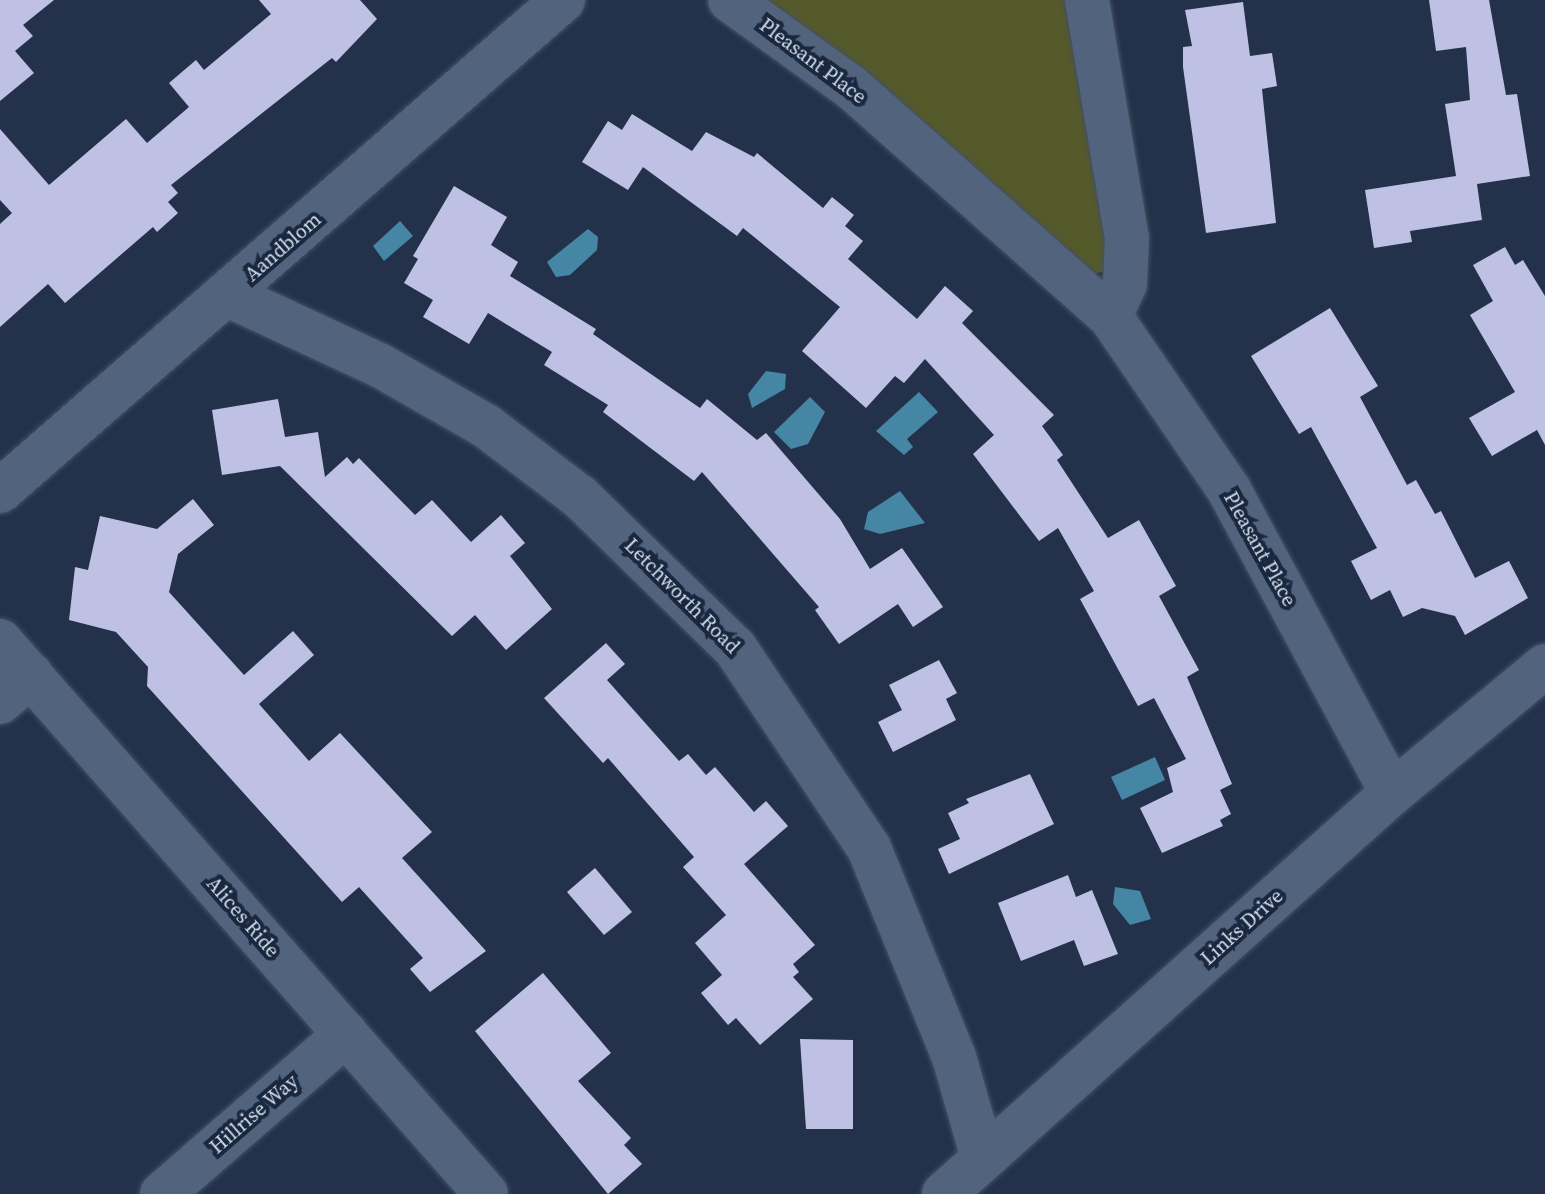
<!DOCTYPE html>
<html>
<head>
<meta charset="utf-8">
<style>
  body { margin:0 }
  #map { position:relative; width:1545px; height:1194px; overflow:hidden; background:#23324a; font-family:"Source Serif 4",serif }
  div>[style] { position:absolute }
  .green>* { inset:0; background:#555a2a }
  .water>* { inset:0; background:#4686a5 }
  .building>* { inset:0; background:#bec1e3 }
  .roads { filter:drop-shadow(0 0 2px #445064) drop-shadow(0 0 2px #445064) }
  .minor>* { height:44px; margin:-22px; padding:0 22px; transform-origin:22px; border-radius:22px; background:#52637d }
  span { translate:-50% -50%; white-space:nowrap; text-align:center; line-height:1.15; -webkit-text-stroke:8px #19283f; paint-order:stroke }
  .street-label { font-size:20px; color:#d5dfee }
</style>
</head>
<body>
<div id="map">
  <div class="green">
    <i style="clip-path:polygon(752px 0,1073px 0,1113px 245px,1106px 270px,1090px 276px)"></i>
  </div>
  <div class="water">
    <i style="clip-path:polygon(400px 221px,413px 236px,384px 261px,373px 246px)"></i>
    <i style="clip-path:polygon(588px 229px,598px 237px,597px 250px,570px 275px,556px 277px,547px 262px)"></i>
    <i style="clip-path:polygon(766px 371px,786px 374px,785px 389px,752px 408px,748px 394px)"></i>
    <i style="clip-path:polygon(919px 392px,938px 412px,907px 439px,913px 447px,904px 455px,876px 431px)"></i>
    <i style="clip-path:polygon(810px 397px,825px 412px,808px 444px,791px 449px,774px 432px)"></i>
    <i style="clip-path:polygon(900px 491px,925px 523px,880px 534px,864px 529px,868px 512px)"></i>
    <i style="clip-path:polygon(1155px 757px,1165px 780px,1122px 800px,1111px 777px)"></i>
    <i style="clip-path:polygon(1115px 887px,1140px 891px,1151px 919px,1130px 925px,1113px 904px)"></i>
  </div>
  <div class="building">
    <i style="clip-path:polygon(0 0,54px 0,23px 25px,33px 36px,15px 51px,34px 73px,0 101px)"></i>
    <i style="clip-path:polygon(259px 0,360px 0,377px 19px,336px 62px,332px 58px,171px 185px,178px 193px,168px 202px,178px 213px,157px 232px,153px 227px,65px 303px,48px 284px,0 327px,0 224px,12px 213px,0 200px,0 129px,49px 185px,126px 119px,147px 143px,189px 107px,169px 83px,196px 60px,204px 70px,271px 14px)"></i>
    <i style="clip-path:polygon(1429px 0,1489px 0,1506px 95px,1517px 94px,1530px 176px,1477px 184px,1482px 220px,1410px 231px,1412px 242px,1374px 248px,1365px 190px,1456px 176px,1445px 104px,1470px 100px,1466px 47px,1436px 51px)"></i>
    <i style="clip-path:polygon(1243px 2px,1250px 56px,1272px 53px,1277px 86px,1262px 89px,1276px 223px,1206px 233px,1183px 67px,1183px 47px,1192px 46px,1185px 10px)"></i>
    <i style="clip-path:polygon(632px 114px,692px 151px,706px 132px,754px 157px,757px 153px,823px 208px,832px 197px,854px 215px,845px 226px,863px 241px,848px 259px,917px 319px,945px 286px,973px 311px,962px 323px,1054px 415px,1042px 426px,1063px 455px,1057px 460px,1108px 538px,1139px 520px,1176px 586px,1159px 596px,1199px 670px,1187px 677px,1232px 784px,1220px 790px,1231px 814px,1220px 820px,1223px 826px,1162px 853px,1140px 808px,1173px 792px,1167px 768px,1186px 759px,1154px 698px,1138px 706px,1080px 599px,1094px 591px,1058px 528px,1039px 541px,973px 454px,994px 435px,925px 359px,904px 383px,895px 376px,866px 408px,802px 351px,840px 307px,743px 228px,737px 236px,643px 167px,628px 190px,582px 162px,608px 121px,622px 130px)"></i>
    <i style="clip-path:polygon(454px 186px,507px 217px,491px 245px,518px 262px,510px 276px,596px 329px,593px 334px,700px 408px,707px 399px,757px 440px,766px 433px,840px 519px,870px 569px,902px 548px,943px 607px,913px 627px,898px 604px,839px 644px,815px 610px,819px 607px,702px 472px,694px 481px,603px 412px,608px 405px,544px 365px,552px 352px,488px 313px,469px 344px,423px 317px,433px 300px,404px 283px,418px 259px,413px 256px)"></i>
    <i style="clip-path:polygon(1505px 247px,1515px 265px,1523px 260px,1545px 296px,1545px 445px,1537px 430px,1492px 456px,1469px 418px,1515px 392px,1470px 315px,1493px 301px,1473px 265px)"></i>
    <i style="clip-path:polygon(1330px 308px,1378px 386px,1360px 397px,1407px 485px,1416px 480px,1435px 514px,1441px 511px,1475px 578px,1509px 561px,1528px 598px,1465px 635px,1455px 616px,1422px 608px,1403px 617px,1390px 590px,1371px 600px,1351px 561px,1377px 548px,1311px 427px,1299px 434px,1251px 356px)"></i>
    <i style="clip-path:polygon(278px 399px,285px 437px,318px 432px,325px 477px,347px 457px,353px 464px,359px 458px,415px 515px,432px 500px,471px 542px,501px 515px,525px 543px,510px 556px,552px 609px,506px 650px,475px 615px,452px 636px,280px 466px,222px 475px,212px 410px)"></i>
    <i style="clip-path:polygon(193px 499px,214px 525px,178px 554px,169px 592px,244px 675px,293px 631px,314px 655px,259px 704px,309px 761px,340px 733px,432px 832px,402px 858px,486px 951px,430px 992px,410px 969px,423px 958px,359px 887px,342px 902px,147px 686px,148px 667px,116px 632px,69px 620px,75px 567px,88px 570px,100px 516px,157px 529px)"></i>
    <i style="clip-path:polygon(606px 643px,625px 664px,607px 680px,679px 761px,688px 754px,706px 775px,715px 767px,754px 812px,766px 801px,788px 826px,744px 864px,815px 945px,793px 964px,799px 972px,793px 977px,813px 999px,760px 1045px,736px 1018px,728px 1025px,701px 993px,722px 975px,695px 943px,726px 915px,683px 867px,694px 857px,608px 758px,603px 763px,544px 698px)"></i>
    <i style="clip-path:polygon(939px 660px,957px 693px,946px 699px,956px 720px,893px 752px,878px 722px,902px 710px,889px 685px)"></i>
    <i style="clip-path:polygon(1030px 774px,1054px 824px,949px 874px,938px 849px,960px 839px,948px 813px,969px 803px,966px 799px)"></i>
    <i style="clip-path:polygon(595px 868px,632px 912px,604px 935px,567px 892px)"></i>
    <i style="clip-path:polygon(1068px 875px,1076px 897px,1092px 890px,1118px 954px,1084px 966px,1074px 940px,1021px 961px,998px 903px)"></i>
    <i style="clip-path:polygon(543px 973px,611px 1053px,578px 1081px,631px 1138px,624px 1145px,642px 1164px,608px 1194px,475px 1031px)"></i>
    <i style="clip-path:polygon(800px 1039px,853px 1040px,853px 1129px,806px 1129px)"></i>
  </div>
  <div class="roads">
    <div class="minor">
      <i style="left:730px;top:0;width:150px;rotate:35.8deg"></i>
      <i style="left:852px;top:88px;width:344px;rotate:41.5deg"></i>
      <i style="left:1110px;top:316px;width:211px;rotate:55.6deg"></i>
      <i style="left:1229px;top:490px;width:344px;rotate:61.7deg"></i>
      <i style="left:1087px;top:0;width:241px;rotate:80.5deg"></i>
      <i style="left:1127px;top:238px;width:46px;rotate:92.5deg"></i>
      <i style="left:1125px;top:284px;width:35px;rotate:115deg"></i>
      <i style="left:228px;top:295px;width:166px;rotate:24.9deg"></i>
      <i style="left:379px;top:365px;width:123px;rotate:29.7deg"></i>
      <i style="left:486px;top:426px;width:118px;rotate:37.1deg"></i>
      <i style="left:580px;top:497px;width:216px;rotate:44.3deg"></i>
      <i style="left:735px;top:648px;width:241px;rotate:56.2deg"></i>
      <i style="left:869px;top:848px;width:226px;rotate:67.9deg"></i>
      <i style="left:954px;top:1057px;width:105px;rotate:74deg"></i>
      <i style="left:0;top:491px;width:747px;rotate:-41.09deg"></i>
      <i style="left:0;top:641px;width:736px;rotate:48.69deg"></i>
      <i style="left:0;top:702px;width:41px;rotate:-41.1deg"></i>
      <i style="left:162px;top:1194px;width:244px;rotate:-41deg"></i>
      <i style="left:944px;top:1194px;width:601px;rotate:-41.83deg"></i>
      <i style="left:1392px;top:793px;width:199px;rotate:-39.7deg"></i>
    </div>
  </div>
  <div class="street-label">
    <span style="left:813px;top:61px;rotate:37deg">Pleasant Place</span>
    <span style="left:283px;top:247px;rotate:-41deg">Aandblom</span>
    <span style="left:1260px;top:549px;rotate:61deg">Pleasant Place</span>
    <span style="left:682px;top:596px;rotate:45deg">Letchworth Road</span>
    <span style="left:243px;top:917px;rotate:49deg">Alices Ride</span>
    <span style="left:1242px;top:927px;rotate:-42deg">Links Drive</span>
    <span style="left:254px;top:1114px;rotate:-41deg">Hillrise Way</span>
  </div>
</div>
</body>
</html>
